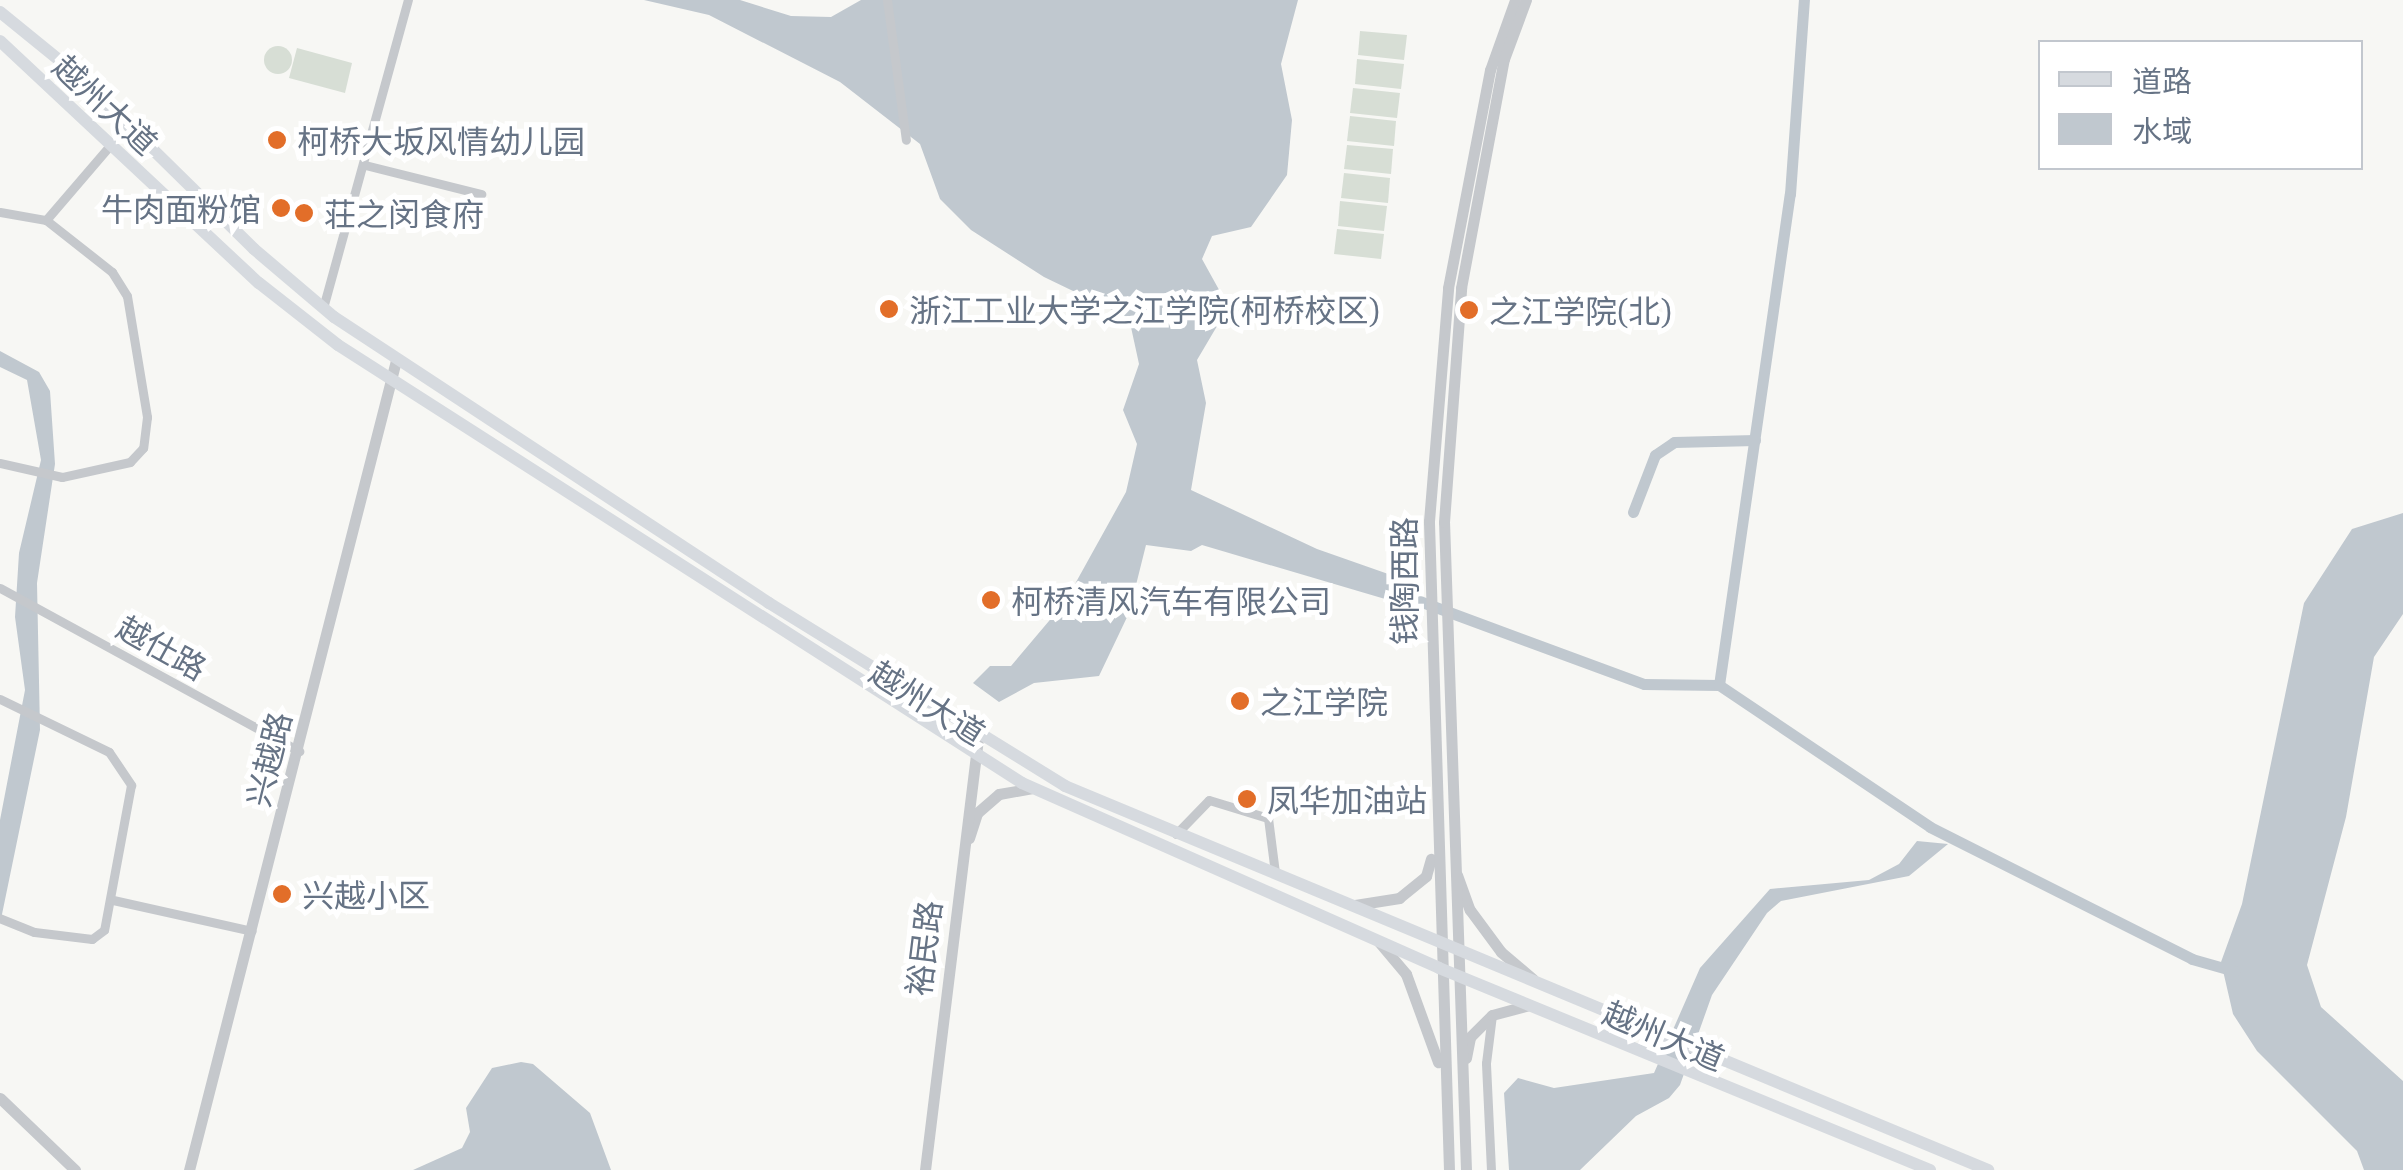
<!DOCTYPE html>
<html>
<head>
<meta charset="utf-8">
<style>
  body { margin:0 }
  #map { position:relative; width:2403px; height:1170px; overflow:hidden; background:#f7f7f4; font-family:"Exo 2","Noto Sans SC",sans-serif }
  div>[style] { position:absolute }
  .green>* { inset:0; background:#d7ded5 }
  .round { border-radius:50% }
  .water>* { inset:0; background:#c0c8cf }
  .canal>* { height:11px; margin:-5.5px; padding:0 5.5px; transform-origin:5.5px; border-radius:5.5px; background:#c0c8cf }
  .minor>* { height:9px; margin:-4.5px; padding:0 4.5px; transform-origin:4.5px; border-radius:4.5px; background:#c5c8cc }
  .tertiary>* { height:11px; margin:-5.5px; padding:0 5.5px; transform-origin:5.5px; border-radius:5.5px; background:#c5c8cc }
  .secondary>* { height:12px; margin:-6px; padding:0 6px; transform-origin:6px; border-radius:6px; background:#d6dadf }
  .dots>* { width:28px; height:28px; translate:-50% -50%; box-sizing:border-box; border:5px solid #fff; border-radius:50% }
  span { translate:-50% -50%; white-space:nowrap; text-align:center; line-height:1.15; -webkit-text-stroke:10px #fff; paint-order:stroke }
  .street-label { font-size:32px; color:#667385 }
  .poi-label { font-size:32px; color:#667385 }
  .left { translate:0 -50%; text-align:left }
  .right { translate:-100% -50%; text-align:right }
  .legend { position:absolute; left:2038px; top:40px; width:325px; height:130px; box-sizing:border-box; background:#fff; border:2px solid #c2c7ce; margin:0; padding:12px 18px; list-style:none; font-size:30px; color:#667385 }
  .legend li { display:flex; align-items:center; gap:20px; height:50px }
  .legend b { width:50px; border:2px solid #c2c7ce }
</style>
</head>
<body>
<div id="map">
  <div class="green">
    <i style="clip-path:polygon(1360px 31px,1407px 35px,1404px 60px,1358px 55px)"></i>
    <i class="round" style="left:264px;top:46px;width:28px;height:28px"></i>
    <i style="clip-path:polygon(297px 48px,352px 63px,345px 93px,289px 78px)"></i>
    <i style="clip-path:polygon(1357px 59px,1404px 64px,1401px 89px,1355px 84px)"></i>
    <i style="clip-path:polygon(1353px 88px,1400px 93px,1397px 118px,1350px 113px)"></i>
    <i style="clip-path:polygon(1350px 116px,1396px 121px,1394px 146px,1347px 141px)"></i>
    <i style="clip-path:polygon(1347px 145px,1393px 149px,1391px 174px,1344px 169px)"></i>
    <i style="clip-path:polygon(1344px 173px,1390px 178px,1388px 203px,1341px 198px)"></i>
    <i style="clip-path:polygon(1340px 201px,1387px 206px,1384px 231px,1338px 226px)"></i>
    <i style="clip-path:polygon(1337px 229px,1384px 234px,1381px 259px,1334px 254px)"></i>
  </div>
  <div class="water">
    <i style="clip-path:polygon(644px 0,740px 0,791px 16px,831px 17px,861px 0,1298px 0,1281px 64px,1292px 120px,1287px 175px,1251px 227px,1212px 236px,1202px 259px,1223px 297px,1223px 316px,1197px 360px,1206px 403px,1191px 490px,1317px 549px,1411px 582px,1402px 604px,1202px 545px,1191px 551px,1146px 545px,1129px 613px,1099px 676px,1034px 683px,999px 702px,973px 683px,990px 666px,1011px 666px,1065px 602px,1126px 492px,1137px 444px,1123px 410px,1139px 364px,1129px 318px,1044px 277px,971px 230px,940px 199px,920px 144px,840px 82px,709px 15px)"></i>
    <i style="clip-path:polygon(0 351px,39px 372px,50px 391px,55px 464px,37px 583px,40px 730px,0 924px,0 820px,25px 690px,15px 617px,19px 553px,41px 460px,27px 380px,0 367px)"></i>
    <i style="clip-path:polygon(2403px 513px,2403px 614px,2374px 657px,2346px 817px,2307px 965px,2321px 1007px,2403px 1081px,2403px 1170px,2364px 1170px,2357px 1151px,2257px 1051px,2233px 1014px,2221px 962px,2242px 904px,2304px 603px,2352px 529px)"></i>
    <i style="clip-path:polygon(1917px 841px,1948px 844px,1909px 876px,1781px 901px,1767px 913px,1712px 995px,1680px 1085px,1669px 1098px,1636px 1116px,1580px 1170px,1509px 1170px,1504px 1093px,1518px 1078px,1554px 1088px,1654px 1073px,1700px 968px,1770px 889px,1869px 880px,1899px 864px)"></i>
    <i style="clip-path:polygon(521px 1062px,533px 1064px,590px 1113px,611px 1170px,413px 1170px,462px 1148px,470px 1132px,466px 1108px,492px 1068px)"></i>
  </div>
  <div class="canal">
    <i style="left:1633px;top:512px;width:61px;rotate:-68.9deg"></i>
    <i style="left:1655px;top:455px;width:23px;rotate:-34deg"></i>
    <i style="left:1674px;top:442px;width:81px;rotate:-1.4deg"></i>
    <i style="left:1395px;top:592px;width:265px;rotate:20.3deg"></i>
    <i style="left:1644px;top:684px;width:75px;rotate:0.8deg"></i>
    <i style="left:1719px;top:685px;width:254px;rotate:33.9deg"></i>
    <i style="left:1930px;top:827px;width:293px;rotate:26.7deg"></i>
    <i style="left:2192px;top:959px;width:44px;rotate:15.9deg"></i>
    <i style="left:1719px;top:685px;width:496px;rotate:-81.8deg"></i>
    <i style="left:1790px;top:194px;width:195px;rotate:-85.9deg"></i>
  </div>
  <div class="minor">
    <i style="left:887px;top:0;width:141px;rotate:82.3deg"></i>
    <i style="left:365px;top:165px;width:120px;rotate:14deg"></i>
    <i style="left:0;top:212px;width:47px;rotate:9.9deg"></i>
    <i style="left:46px;top:220px;width:84px;rotate:38.2deg"></i>
    <i style="left:112px;top:272px;width:28px;rotate:58deg"></i>
    <i style="left:127px;top:296px;width:123px;rotate:80.6deg"></i>
    <i style="left:147px;top:417px;width:31px;rotate:97deg"></i>
    <i style="left:143px;top:448px;width:19px;rotate:133deg"></i>
    <i style="left:130px;top:462px;width:70px;rotate:167.6deg"></i>
    <i style="left:62px;top:477px;width:64px;rotate:-167.3deg"></i>
    <i style="left:46px;top:220px;width:101px;rotate:-49.4deg"></i>
    <i style="left:323px;top:308px;width:320px;rotate:-74.6deg"></i>
    <i style="left:0;top:588px;width:341px;rotate:28.6deg"></i>
    <i style="left:0;top:699px;width:121px;rotate:25.9deg"></i>
    <i style="left:109px;top:752px;width:40px;rotate:56deg"></i>
    <i style="left:131px;top:785px;width:147px;rotate:100.5deg"></i>
    <i style="left:104px;top:930px;width:15px;rotate:143deg"></i>
    <i style="left:92px;top:939px;width:58px;rotate:-173.1deg"></i>
    <i style="left:34px;top:932px;width:37px;rotate:-158deg"></i>
    <i style="left:1176px;top:834px;width:47px;rotate:-45.9deg"></i>
    <i style="left:1209px;top:800px;width:62px;rotate:17deg"></i>
    <i style="left:1268px;top:818px;width:55px;rotate:82.7deg"></i>
    <i style="left:113px;top:900px;width:142px;rotate:12.6deg"></i>
    <i style="left:1491px;top:1170px;width:107px;rotate:-92.7deg"></i>
    <i style="left:1486px;top:1063px;width:48px;rotate:-82.9deg"></i>
  </div>
  <div class="tertiary">
    <i style="left:969px;top:838px;width:26px;rotate:-72deg"></i>
    <i style="left:977px;top:813px;width:29px;rotate:-41deg"></i>
    <i style="left:999px;top:794px;width:34px;rotate:-10deg"></i>
    <i style="left:1457px;top:875px;width:37px;rotate:70deg"></i>
    <i style="left:1470px;top:910px;width:52px;rotate:53.6deg"></i>
    <i style="left:1501px;top:952px;width:42px;rotate:40.2deg"></i>
    <i style="left:1355px;top:905px;width:45px;rotate:-9deg"></i>
    <i style="left:1399px;top:898px;width:35px;rotate:-39deg"></i>
    <i style="left:1426px;top:876px;width:18px;rotate:-74deg"></i>
    <i style="left:1379px;top:942px;width:42px;rotate:49.8deg"></i>
    <i style="left:1406px;top:974px;width:94px;rotate:70deg"></i>
    <i style="left:1466px;top:1058px;width:21px;rotate:-79deg"></i>
    <i style="left:1470px;top:1037px;width:31px;rotate:-45deg"></i>
    <i style="left:1492px;top:1015px;width:38px;rotate:-15deg"></i>
    <i style="left:0;top:1098px;width:104px;rotate:43.8deg"></i>
    <i style="left:189px;top:1170px;width:836px;rotate:-75.66deg"></i>
    <i style="left:925px;top:1170px;width:440px;rotate:-83deg"></i>
    <i style="left:1449px;top:1170px;width:649px;rotate:-91.77deg"></i>
    <i style="left:1429px;top:521px;width:234px;rotate:-85.3deg"></i>
    <i style="left:1448px;top:288px;width:222px;rotate:-79.1deg"></i>
    <i style="left:1490px;top:70px;width:74px;rotate:-70.3deg"></i>
    <i style="left:1466px;top:1170px;width:648px;rotate:-91.94deg"></i>
    <i style="left:1444px;top:522px;width:235px;rotate:-85.8deg"></i>
    <i style="left:1461px;top:288px;width:233px;rotate:-79.4deg"></i>
    <i style="left:1504px;top:59px;width:63px;rotate:-69.6deg"></i>
  </div>
  <div class="secondary">
    <i style="left:0;top:12px;width:97px;rotate:39.1deg"></i>
    <i style="left:75px;top:73px;width:251px;rotate:44.5deg"></i>
    <i style="left:254px;top:249px;width:105px;rotate:40.4deg"></i>
    <i style="left:334px;top:317px;width:521px;rotate:33.32deg"></i>
    <i style="left:769px;top:603px;width:348px;rotate:31.7deg"></i>
    <i style="left:1065px;top:786px;width:1000px;rotate:22.59deg"></i>
    <i style="left:0;top:41px;width:354px;rotate:43.1deg"></i>
    <i style="left:259px;top:283px;width:100px;rotate:38.1deg"></i>
    <i style="left:338px;top:345px;width:812px;rotate:32.63deg"></i>
    <i style="left:1022px;top:783px;width:456px;rotate:23.9deg"></i>
    <i style="left:1439px;top:968px;width:531px;rotate:22.36deg"></i>
  </div>
  <div class="dots">
    <i style="left:277px;top:140px;background:#e26e29"></i>
    <i style="left:281px;top:208px;background:#e26e29"></i>
    <i style="left:304px;top:213px;background:#e26e29"></i>
    <i style="left:889px;top:309px;background:#e26e29"></i>
    <i style="left:1469px;top:310px;background:#e26e29"></i>
    <i style="left:991px;top:600px;background:#e26e29"></i>
    <i style="left:1240px;top:701px;background:#e26e29"></i>
    <i style="left:1247px;top:799px;background:#e26e29"></i>
    <i style="left:282px;top:894px;background:#e26e29"></i>
  </div>
  <div class="street-label">
    <span style="left:106px;top:104px;rotate:43deg">越州大道</span>
    <span style="left:1403px;top:581px;rotate:-90deg">钱陶西路</span>
    <span style="left:162px;top:647px;rotate:29deg">越仕路</span>
    <span style="left:928px;top:702px;rotate:32deg">越州大道</span>
    <span style="left:268px;top:759px;rotate:-76deg">兴越路</span>
    <span style="left:923px;top:948px;rotate:-83deg">裕民路</span>
    <span style="left:1664px;top:1035px;rotate:23deg">越州大道</span>
  </div>
  <div class="poi-label">
    <span class="left" style="left:297px;top:140px">柯桥大坂风情幼儿园</span>
    <span class="right" style="left:261px;top:208px">牛肉面粉馆</span>
    <span class="left" style="left:324px;top:213px">荘之闵食府</span>
    <span class="left" style="left:909px;top:309px">浙江工业大学之江学院(柯桥校区)</span>
    <span class="left" style="left:1489px;top:310px">之江学院(北)</span>
    <span class="left" style="left:1011px;top:600px">柯桥清风汽车有限公司</span>
    <span class="left" style="left:1260px;top:701px">之江学院</span>
    <span class="left" style="left:1267px;top:799px">凤华加油站</span>
    <span class="left" style="left:302px;top:894px">兴越小区</span>
  </div>
  <ul class="legend">
  <li><b style="height:12px;background:#d6dadf"></b>道路</li>
  <li><b style="height:28px;background:#c0c8cf"></b>水域</li>
  </ul>
</div>
</body>
</html>
